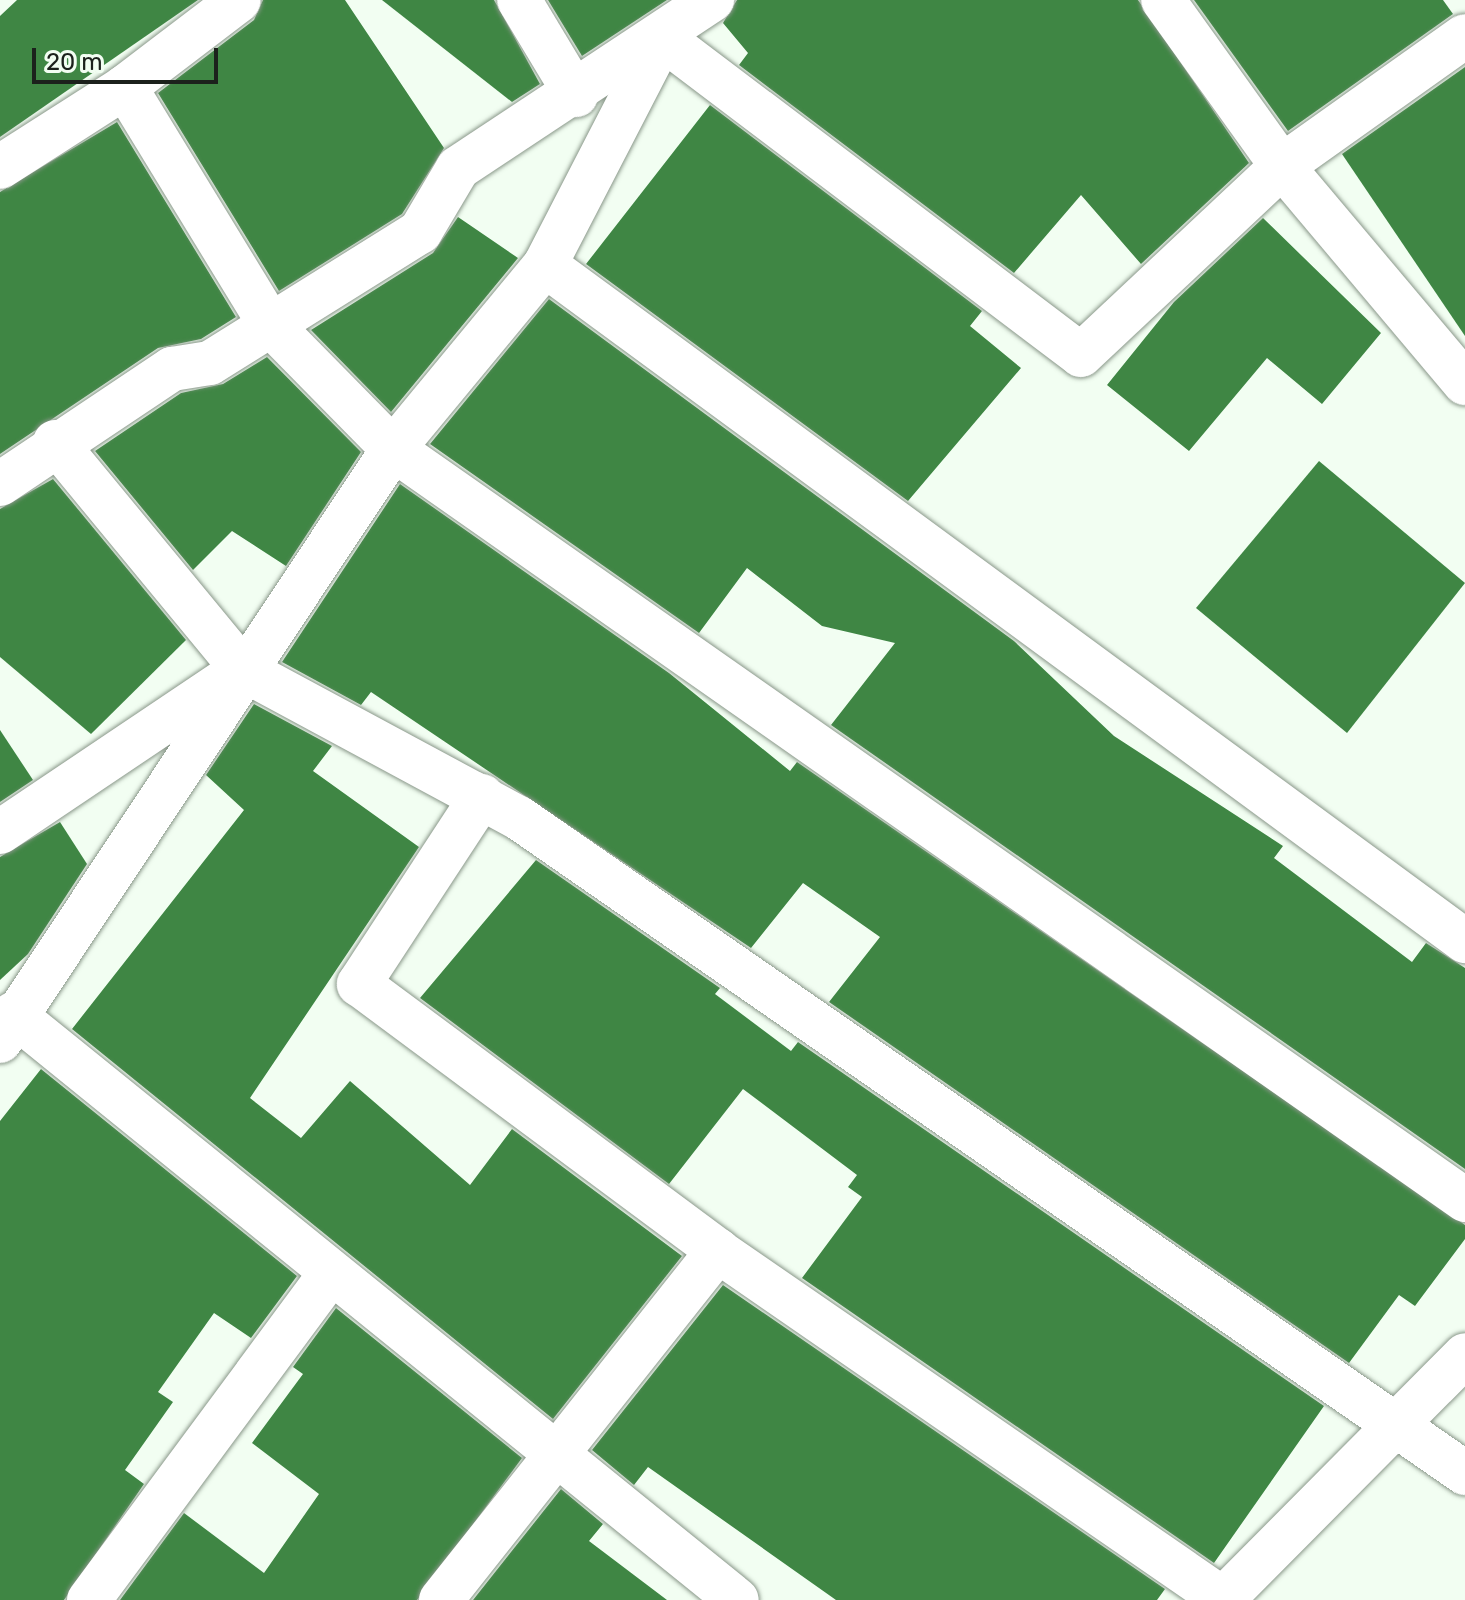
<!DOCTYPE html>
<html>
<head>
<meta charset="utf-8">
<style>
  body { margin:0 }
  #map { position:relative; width:1465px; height:1600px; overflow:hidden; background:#f2fef2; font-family:Rubik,sans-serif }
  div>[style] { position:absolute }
  .building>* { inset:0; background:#3f8644 }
  .roads { filter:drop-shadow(0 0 2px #899789) drop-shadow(0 0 2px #899789) }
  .minor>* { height:44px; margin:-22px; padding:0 22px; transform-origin:22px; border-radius:22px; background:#fff }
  span { translate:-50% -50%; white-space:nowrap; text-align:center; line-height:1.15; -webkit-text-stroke:6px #f2fef2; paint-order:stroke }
  .scale { position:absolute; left:32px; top:48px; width:186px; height:36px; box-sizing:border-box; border:4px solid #1c211c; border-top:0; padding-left:10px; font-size:24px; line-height:28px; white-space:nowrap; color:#1c211c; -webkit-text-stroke:6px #f2fef2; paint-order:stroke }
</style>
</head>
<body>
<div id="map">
  <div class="building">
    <i style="clip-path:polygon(17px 0,198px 0,0 137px,0 16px)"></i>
    <i style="clip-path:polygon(263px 0,345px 0,444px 148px,402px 214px,279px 291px,158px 93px,254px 20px)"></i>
    <i style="clip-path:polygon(382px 0,494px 0,540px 84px,512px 102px)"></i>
    <i style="clip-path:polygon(548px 0,667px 0,582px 56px)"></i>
    <i style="clip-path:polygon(737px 0,1138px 0,1249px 163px,1141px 264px,1081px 195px,1014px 273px,739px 65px,748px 53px,723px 23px)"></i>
    <i style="clip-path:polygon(1194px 0,1443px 0,1453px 14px,1288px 131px)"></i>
    <i style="clip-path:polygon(1465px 67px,1465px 336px,1342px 154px)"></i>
    <i style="clip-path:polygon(710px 105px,982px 311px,970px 326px,1021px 368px,908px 501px,586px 264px)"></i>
    <i style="clip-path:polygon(117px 122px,236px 317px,201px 339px,158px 348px,0 454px,0 192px)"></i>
    <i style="clip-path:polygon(458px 217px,518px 258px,391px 412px,311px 330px,433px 253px)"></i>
    <i style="clip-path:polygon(1263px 218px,1381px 333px,1322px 404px,1267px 358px,1189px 451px,1107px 385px,1174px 302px)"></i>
    <i style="clip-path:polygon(549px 299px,1014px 641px,1114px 736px,1283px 846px,1274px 858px,1412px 962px,1426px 943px,1465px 968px,1465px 1169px,831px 725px,895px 643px,822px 626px,747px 568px,699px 633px,430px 444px)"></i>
    <i style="clip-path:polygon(267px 357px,361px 452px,286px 566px,232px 531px,193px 570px,95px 451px,181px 393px,223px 384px)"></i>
    <i style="clip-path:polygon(1319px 461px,1465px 583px,1347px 733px,1196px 608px)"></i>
    <i style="clip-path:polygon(53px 479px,186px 640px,91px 734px,0 657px,0 509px)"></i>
    <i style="clip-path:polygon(400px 484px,669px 673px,790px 771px,797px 762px,1465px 1225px,1465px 1239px,1415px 1306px,1399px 1295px,1349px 1363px,829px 1002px,880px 937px,803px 883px,751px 948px,371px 692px,361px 705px,282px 662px)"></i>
    <i style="clip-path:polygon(254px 704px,332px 746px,313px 771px,419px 847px,250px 1098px,301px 1138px,350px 1081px,470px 1185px,512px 1129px,682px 1256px,553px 1419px,72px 1029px,244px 810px,206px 775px)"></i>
    <i style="clip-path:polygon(0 730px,33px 780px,0 802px)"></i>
    <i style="clip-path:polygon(60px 822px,87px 864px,28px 954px,0 980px,0 857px)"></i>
    <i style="clip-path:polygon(536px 860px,720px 988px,715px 994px,791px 1051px,798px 1042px,1324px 1406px,1214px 1563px,802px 1278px,862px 1197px,848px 1187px,857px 1175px,743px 1089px,669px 1184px,420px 998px)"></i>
    <i style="clip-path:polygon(41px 1069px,297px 1276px,251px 1338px,214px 1313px,158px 1392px,173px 1402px,125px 1470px,144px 1484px,64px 1600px,0 1600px,0 1121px)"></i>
    <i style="clip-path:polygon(723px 1285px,1165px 1589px,1157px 1600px,836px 1600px,648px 1467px,634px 1485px,592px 1450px)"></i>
    <i style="clip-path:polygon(336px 1308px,522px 1458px,417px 1600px,120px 1600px,184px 1513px,264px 1573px,319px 1494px,252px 1443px,303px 1374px,293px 1367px)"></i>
    <i style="clip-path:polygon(561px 1489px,603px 1524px,589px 1541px,667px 1600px,473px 1600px)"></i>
  </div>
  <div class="roads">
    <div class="minor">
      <i style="left:519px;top:0;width:111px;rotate:59deg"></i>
      <i style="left:1163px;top:0;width:204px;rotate:54.4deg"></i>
      <i style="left:1282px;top:166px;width:284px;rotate:49.9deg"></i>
      <i style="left:125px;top:87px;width:276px;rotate:58.6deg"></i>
      <i style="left:269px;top:323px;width:177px;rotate:45.5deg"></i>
      <i style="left:393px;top:449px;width:1309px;rotate:35.01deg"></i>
      <i style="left:0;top:167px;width:148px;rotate:-32.6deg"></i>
      <i style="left:125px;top:87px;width:143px;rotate:-37.3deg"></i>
      <i style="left:545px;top:265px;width:1142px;rotate:36.31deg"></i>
      <i style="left:55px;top:442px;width:294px;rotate:50.5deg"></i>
      <i style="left:242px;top:669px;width:315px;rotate:28.3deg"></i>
      <i style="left:519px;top:818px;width:1151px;rotate:34.7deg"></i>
      <i style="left:0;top:484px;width:207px;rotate:-33.8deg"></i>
      <i style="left:172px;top:369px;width:38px;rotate:-9deg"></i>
      <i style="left:210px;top:363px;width:248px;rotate:-32deg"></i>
      <i style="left:420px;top:232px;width:74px;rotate:-59.3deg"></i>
      <i style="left:458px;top:168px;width:305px;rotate:-33.5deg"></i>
      <i style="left:482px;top:796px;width:225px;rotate:123.2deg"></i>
      <i style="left:359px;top:984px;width:447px;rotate:36.6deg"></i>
      <i style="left:718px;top:1251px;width:615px;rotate:34.59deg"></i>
      <i style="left:0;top:832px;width:269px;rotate:-33.9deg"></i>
      <i style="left:13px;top:1014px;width:931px;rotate:38.99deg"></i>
      <i style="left:0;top:1041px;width:711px;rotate:-56.42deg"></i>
      <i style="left:393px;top:449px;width:239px;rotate:-50.4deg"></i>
      <i style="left:545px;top:265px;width:255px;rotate:-62.7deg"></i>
      <i style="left:662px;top:38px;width:525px;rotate:37.11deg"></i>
      <i style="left:1081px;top:355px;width:276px;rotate:-43.2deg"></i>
      <i style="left:1282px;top:166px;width:224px;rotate:-35.4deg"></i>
      <i style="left:89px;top:1600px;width:405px;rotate:-53.5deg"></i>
      <i style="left:441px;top:1600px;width:446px;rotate:-51.6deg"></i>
      <i style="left:1222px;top:1600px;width:345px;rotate:-45.2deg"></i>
    </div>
  </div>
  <div class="scale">20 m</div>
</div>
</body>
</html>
